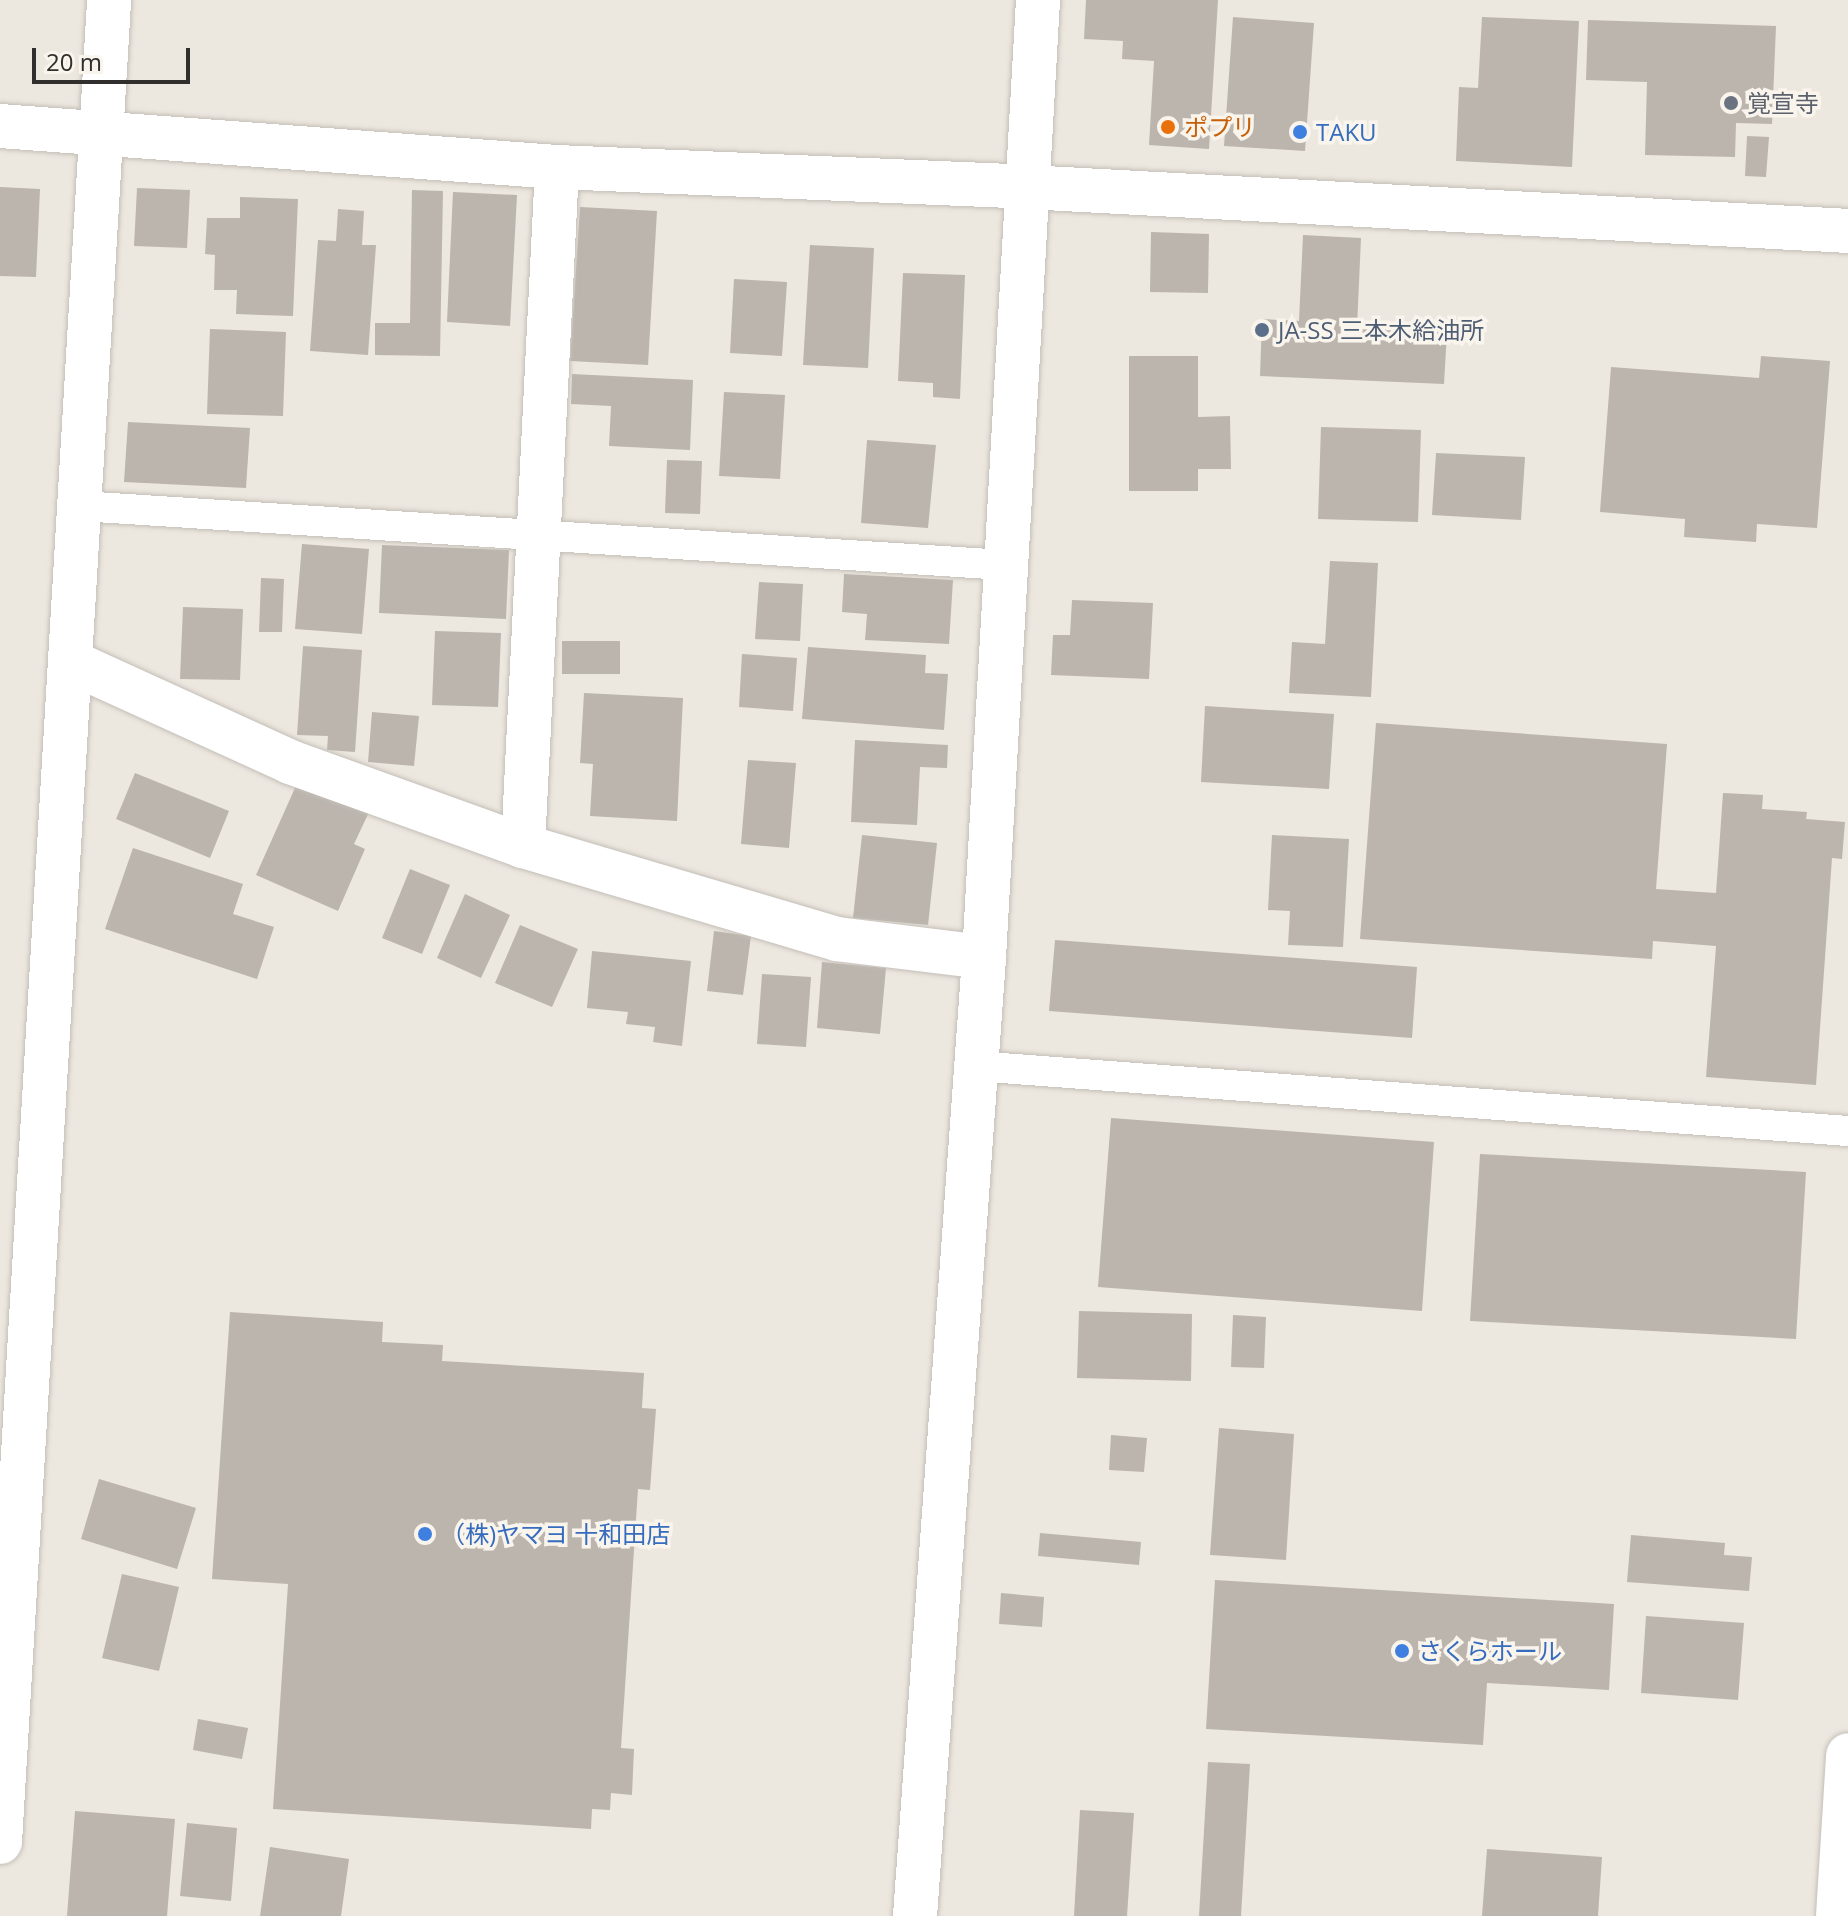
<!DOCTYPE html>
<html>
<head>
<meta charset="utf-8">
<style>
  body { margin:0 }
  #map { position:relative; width:1848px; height:1916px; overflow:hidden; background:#ece7df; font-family:"Open Sans","Noto Sans JP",sans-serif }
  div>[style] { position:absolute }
  .building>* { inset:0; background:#bbb5ae }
  .roads { filter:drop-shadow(0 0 2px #c3beb7) drop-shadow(0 0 2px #c3beb7) }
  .service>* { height:30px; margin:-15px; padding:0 15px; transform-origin:15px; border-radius:15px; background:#fff }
  .minor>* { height:44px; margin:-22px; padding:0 22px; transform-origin:22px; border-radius:22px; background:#fff }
  .dots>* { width:22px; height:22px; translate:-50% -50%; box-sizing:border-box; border:4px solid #f9f4ec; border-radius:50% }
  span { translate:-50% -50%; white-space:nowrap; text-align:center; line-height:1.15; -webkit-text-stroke:7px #f9f4ec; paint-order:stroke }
  .worship-label { font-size:24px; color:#5b616d }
  .left { translate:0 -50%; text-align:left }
  .food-label { font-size:24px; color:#c56008 }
  .shop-label { font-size:24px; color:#366cbe }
  .service-label { font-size:24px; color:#4e5e75 }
  .scale { position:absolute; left:32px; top:48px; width:158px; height:36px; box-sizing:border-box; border:4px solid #312f2d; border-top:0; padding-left:10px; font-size:24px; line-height:28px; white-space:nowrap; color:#312f2d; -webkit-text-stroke:6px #f9f4ec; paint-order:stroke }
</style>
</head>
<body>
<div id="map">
  <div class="building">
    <i style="clip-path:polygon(1086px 0,1218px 0,1209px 149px,1149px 145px,1154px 61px,1122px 59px,1123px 41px,1084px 39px)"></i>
    <i style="clip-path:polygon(1233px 17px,1314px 23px,1305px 151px,1224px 146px)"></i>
    <i style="clip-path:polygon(1482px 17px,1579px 21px,1572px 167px,1456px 161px,1459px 87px,1478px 88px)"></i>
    <i style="clip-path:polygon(1588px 20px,1776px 26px,1772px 124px,1736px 123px,1735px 157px,1645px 155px,1647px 82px,1586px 80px)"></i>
    <i style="clip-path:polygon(1747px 136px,1769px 137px,1766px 177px,1745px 176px)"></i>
    <i style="clip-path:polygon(0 187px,40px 189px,36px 277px,0 276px)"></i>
    <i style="clip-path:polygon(137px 188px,190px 190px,187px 248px,134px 246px)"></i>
    <i style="clip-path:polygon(412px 190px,443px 191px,440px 356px,375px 355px,375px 323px,410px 323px)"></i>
    <i style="clip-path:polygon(453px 192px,517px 195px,510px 326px,447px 322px)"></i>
    <i style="clip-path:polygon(240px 197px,298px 199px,293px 316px,236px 314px,237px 290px,214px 290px,215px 255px,205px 254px,207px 218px,240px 218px)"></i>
    <i style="clip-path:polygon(580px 207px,657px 211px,648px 365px,570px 361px)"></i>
    <i style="clip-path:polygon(338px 209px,364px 211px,362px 245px,376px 245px,368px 355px,310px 351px,318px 240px,336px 241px)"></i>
    <i style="clip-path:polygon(1151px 232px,1209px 234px,1208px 293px,1150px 292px)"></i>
    <i style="clip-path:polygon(1303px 235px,1361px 238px,1357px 328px,1447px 332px,1444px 384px,1260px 376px,1262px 319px,1299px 321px)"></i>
    <i style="clip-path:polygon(810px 245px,874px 248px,868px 368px,803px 365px)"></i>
    <i style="clip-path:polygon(903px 273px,965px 275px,960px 399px,933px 397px,933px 383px,898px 381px)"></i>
    <i style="clip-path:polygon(734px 279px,787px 282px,782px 356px,730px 353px)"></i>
    <i style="clip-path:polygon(210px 329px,286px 332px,283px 416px,207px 414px)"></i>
    <i style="clip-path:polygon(1129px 356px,1198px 356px,1198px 417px,1230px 416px,1231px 469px,1198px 469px,1198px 491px,1129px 491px)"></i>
    <i style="clip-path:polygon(1761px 356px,1830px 361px,1817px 528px,1757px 524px,1756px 542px,1684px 537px,1685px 519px,1600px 512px,1611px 367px,1759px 378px)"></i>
    <i style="clip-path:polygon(572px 374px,693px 380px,690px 450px,609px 446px,611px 406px,571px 404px)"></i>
    <i style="clip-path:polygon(724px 392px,785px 395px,780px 479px,719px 476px)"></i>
    <i style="clip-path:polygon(128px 422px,250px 428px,246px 488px,124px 482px)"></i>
    <i style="clip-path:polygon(1321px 427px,1421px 430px,1418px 522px,1318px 519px)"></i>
    <i style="clip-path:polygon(867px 440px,936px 445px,928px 528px,861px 523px)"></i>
    <i style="clip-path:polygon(1436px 453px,1525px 457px,1521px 520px,1432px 515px)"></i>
    <i style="clip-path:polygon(667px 460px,702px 461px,700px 514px,665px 513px)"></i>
    <i style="clip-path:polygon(302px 544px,369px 549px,362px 634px,295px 629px)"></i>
    <i style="clip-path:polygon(382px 545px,509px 550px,506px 619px,379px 613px)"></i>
    <i style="clip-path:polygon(1330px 561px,1378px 563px,1371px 697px,1289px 693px,1292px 642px,1325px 644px)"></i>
    <i style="clip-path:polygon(844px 574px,953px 580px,949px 644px,865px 640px,867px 614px,842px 612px)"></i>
    <i style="clip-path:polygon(261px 578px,284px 579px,282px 632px,259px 632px)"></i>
    <i style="clip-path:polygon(759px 582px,803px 584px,800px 641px,755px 639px)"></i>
    <i style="clip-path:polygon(1072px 600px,1153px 603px,1149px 679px,1051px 675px,1053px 635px,1070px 635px)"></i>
    <i style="clip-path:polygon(183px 607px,243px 609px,240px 680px,180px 679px)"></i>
    <i style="clip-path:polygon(435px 631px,501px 633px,498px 707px,432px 705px)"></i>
    <i style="clip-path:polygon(562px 641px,620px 641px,620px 674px,562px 674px)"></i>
    <i style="clip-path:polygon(303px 646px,362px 650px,355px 752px,327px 750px,328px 736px,297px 735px)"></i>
    <i style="clip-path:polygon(808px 647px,926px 655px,925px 673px,948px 674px,944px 730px,802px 719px)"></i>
    <i style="clip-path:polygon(742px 654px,797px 658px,793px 711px,739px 707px)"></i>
    <i style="clip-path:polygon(584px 693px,683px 698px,677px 821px,590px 816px,593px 764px,580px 763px)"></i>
    <i style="clip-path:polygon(1205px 706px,1334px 714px,1329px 789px,1201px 782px)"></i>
    <i style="clip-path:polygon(372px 712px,419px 716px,414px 766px,368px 762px)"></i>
    <i style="clip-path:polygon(1376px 723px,1667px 744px,1656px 889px,1716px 893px,1723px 793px,1763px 795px,1762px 809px,1807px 812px,1806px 819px,1845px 822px,1842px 859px,1832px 858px,1816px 1085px,1706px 1077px,1716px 946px,1653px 941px,1652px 959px,1360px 939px)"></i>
    <i style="clip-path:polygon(855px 740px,948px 745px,947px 768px,920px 767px,917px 825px,851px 822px)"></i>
    <i style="clip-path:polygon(748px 760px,796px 763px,789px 848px,741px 844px)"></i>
    <i style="clip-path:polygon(135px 773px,229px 811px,210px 858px,116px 819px)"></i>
    <i style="clip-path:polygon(299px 779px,370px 810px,354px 844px,365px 849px,338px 911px,256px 875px)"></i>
    <i style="clip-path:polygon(862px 835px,937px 843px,928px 925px,853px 918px)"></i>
    <i style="clip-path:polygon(1272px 835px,1349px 839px,1343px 947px,1288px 945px,1290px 911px,1268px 910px)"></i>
    <i style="clip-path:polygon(133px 848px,243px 884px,233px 914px,274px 927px,257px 979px,105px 929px)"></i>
    <i style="clip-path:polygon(410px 869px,450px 885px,422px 954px,382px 938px)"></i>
    <i style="clip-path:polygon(465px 894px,510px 915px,481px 978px,437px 958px)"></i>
    <i style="clip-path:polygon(520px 925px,578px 949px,552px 1007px,495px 983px)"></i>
    <i style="clip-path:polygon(714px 931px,751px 936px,743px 995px,707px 991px)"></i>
    <i style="clip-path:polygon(1055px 940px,1417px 967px,1412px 1038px,1049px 1011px)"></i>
    <i style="clip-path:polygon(592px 951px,691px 961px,682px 1046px,653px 1042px,655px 1027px,626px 1024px,628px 1012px,587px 1008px)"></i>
    <i style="clip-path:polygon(822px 962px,886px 968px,880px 1034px,817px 1028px)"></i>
    <i style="clip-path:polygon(762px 974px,811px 977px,806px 1047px,757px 1044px)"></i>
    <i style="clip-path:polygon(1111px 1118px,1434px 1142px,1422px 1311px,1098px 1287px)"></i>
    <i style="clip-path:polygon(1480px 1154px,1806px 1172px,1796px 1339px,1470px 1321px)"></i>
    <i style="clip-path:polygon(1079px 1311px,1192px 1314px,1191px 1381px,1077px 1378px)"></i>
    <i style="clip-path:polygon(230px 1312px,383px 1322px,382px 1342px,443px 1345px,442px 1361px,644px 1373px,642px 1408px,656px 1409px,650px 1490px,638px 1489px,621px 1748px,634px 1749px,632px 1795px,611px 1793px,610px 1810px,592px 1809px,591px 1829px,273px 1809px,288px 1584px,212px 1579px)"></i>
    <i style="clip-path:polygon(1233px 1315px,1266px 1317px,1264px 1368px,1231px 1367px)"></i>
    <i style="clip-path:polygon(1219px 1428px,1294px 1434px,1286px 1560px,1210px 1555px)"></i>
    <i style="clip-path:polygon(1111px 1435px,1147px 1438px,1144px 1472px,1109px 1470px)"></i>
    <i style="clip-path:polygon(99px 1479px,196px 1508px,177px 1569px,81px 1539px)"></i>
    <i style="clip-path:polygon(1040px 1533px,1141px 1542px,1139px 1565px,1038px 1556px)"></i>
    <i style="clip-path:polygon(1631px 1535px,1725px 1543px,1724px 1555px,1752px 1557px,1749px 1591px,1627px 1582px)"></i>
    <i style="clip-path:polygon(122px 1574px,179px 1587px,159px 1671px,102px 1658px)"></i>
    <i style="clip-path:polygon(1215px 1580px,1614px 1604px,1609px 1690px,1487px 1683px,1483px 1745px,1206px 1729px)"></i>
    <i style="clip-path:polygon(1001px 1593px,1044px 1597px,1042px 1627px,999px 1624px)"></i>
    <i style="clip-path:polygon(1646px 1616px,1744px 1623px,1738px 1700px,1641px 1693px)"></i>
    <i style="clip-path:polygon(198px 1719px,248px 1728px,242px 1759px,193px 1750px)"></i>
    <i style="clip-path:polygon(1208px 1762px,1250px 1764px,1241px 1916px,1199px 1916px)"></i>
    <i style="clip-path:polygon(1080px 1810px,1134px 1813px,1127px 1916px,1074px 1916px)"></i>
    <i style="clip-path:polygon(75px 1811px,175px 1819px,167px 1916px,67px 1916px)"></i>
    <i style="clip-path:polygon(187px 1823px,237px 1828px,231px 1901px,180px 1896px)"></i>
    <i style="clip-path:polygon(270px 1847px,349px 1859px,341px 1916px,260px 1916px)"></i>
    <i style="clip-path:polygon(1487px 1849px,1602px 1857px,1598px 1916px,1482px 1916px)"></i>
  </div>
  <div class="roads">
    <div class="service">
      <i style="left:80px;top:506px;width:927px;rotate:3.65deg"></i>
      <i style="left:975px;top:1066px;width:875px;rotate:4.26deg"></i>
    </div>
    <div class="minor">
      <i style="left:0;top:126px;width:559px;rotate:4.21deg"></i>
      <i style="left:557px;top:167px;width:469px;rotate:2.4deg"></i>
      <i style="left:1026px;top:187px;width:823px;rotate:3.06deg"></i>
      <i style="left:71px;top:662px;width:241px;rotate:24.5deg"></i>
      <i style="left:290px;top:762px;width:248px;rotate:19.8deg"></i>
      <i style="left:523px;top:846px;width:327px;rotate:16.5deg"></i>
      <i style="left:837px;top:939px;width:148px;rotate:7deg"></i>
      <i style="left:523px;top:846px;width:680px;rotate:-87.13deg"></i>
      <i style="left:0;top:1842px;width:1845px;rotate:-86.61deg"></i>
      <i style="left:915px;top:1916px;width:961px;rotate:-85.88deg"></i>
      <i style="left:984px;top:957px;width:959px;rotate:-86.77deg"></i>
      <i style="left:1838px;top:1916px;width:161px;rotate:-86.4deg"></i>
    </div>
  </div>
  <div class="dots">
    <i style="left:1731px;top:103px;background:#6b7280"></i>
    <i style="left:1168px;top:127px;background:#e8710a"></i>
    <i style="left:1300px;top:132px;background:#3f7fe0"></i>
    <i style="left:1262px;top:330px;background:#5c6f8a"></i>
    <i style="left:425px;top:1534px;background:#3f7fe0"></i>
    <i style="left:1402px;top:1651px;background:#3f7fe0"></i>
  </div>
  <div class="worship-label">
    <span class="left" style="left:1747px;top:103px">覚宣寺</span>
  </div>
  <div class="food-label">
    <span class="left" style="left:1184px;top:127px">ポプリ</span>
  </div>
  <div class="shop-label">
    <span class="left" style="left:1316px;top:132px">TAKU</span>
    <span class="left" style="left:441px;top:1534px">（株)ヤマヨ 十和田店</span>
    <span class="left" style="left:1418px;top:1651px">さくらホール</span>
  </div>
  <div class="service-label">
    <span class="left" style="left:1278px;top:330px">JA-SS 三本木給油所</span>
  </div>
  <div class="scale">20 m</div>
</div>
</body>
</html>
